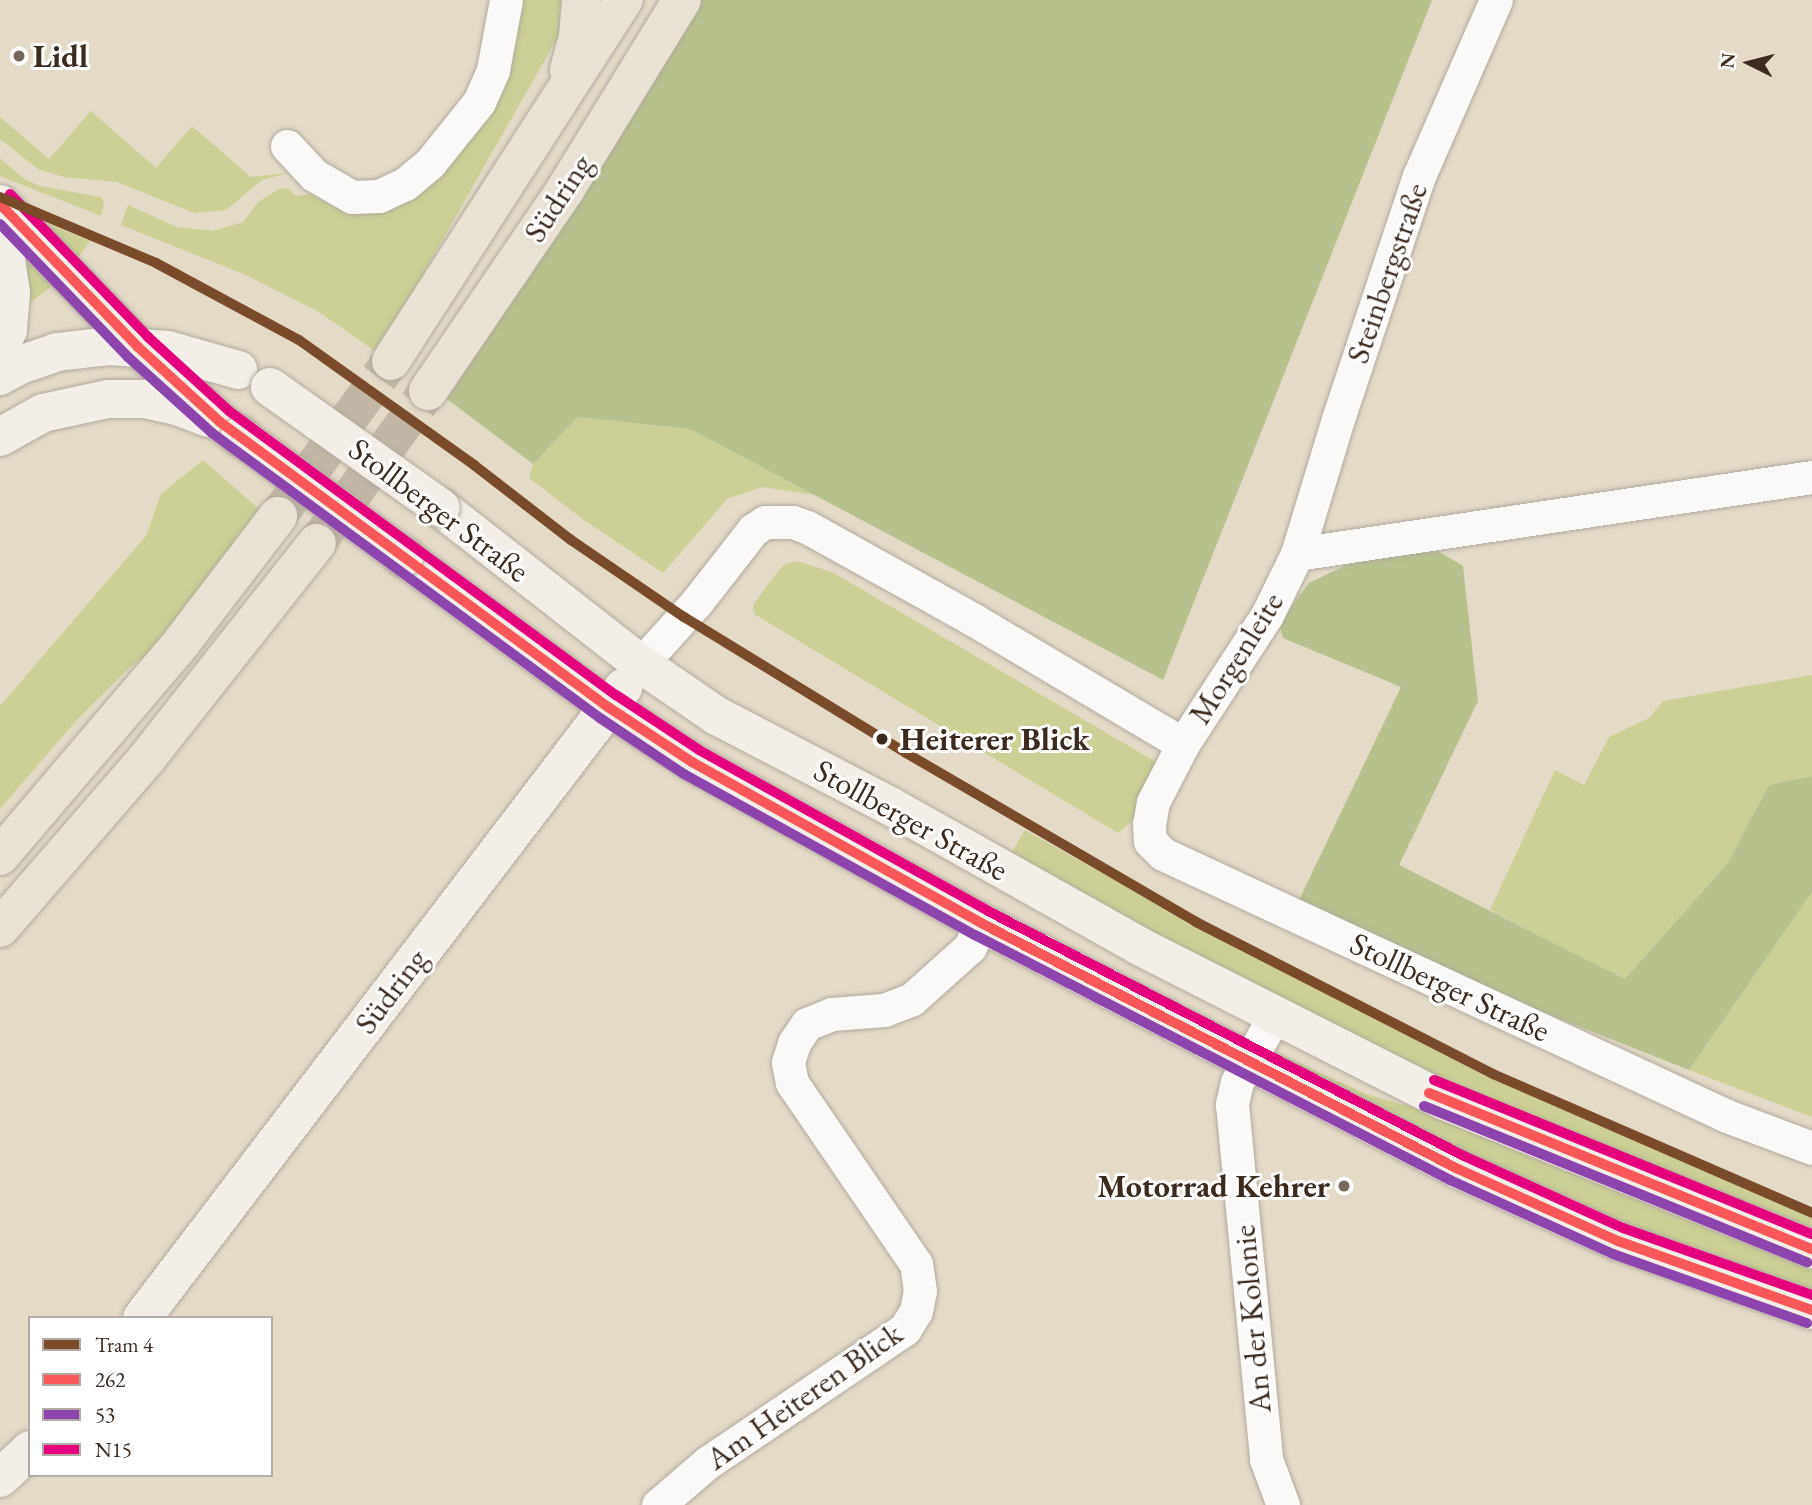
<!DOCTYPE html>
<html>
<head>
<meta charset="utf-8">
<style>
  body { margin:0 }
  #map { position:relative; width:1812px; height:1505px; overflow:hidden; background:#e4dac8; font-family:"EB Garamond",serif }
  div>[style] { position:absolute }
  .green>* { inset:0; background:#ccd094 }
  .forest>* { inset:0; background:#b7c18d }
  .primary-tunnel>* { height:38px; margin-top:-19px; transform-origin:0; background:repeating-linear-gradient(90deg,#c2b7a6 0 38px,transparent 0 57px) }
  .roads { filter:drop-shadow(0 0 2px #b1aa9e) drop-shadow(0 0 2px #b1aa9e) }
  .street>* { height:33px; margin:-16.5px; padding:0 16.5px; transform-origin:16.5px; border-radius:16.5px; background:#fbf9f7 }
  .secondary>* { height:38px; margin:-19px; padding:0 19px; transform-origin:19px; border-radius:19px; background:#f3efe8 }
  .primary>* { height:38px; margin:-19px; padding:0 19px; transform-origin:19px; border-radius:19px; background:#e8e1d4 }
  .bridges { filter:drop-shadow(0 0 2px #b1aa9e) drop-shadow(0 0 2px #b1aa9e) }
  .secondary-bridge>* { height:38px; margin:-19px; padding:0 19px; transform-origin:19px; border-radius:19px; background:#f3efe8 }
  .bus-1>* { height:10px; margin:-5px; padding:0 5px; transform-origin:5px; border-radius:5px; background:#fa5858 }
  .bus-2>* { height:10px; margin:-5px; padding:0 5px; transform-origin:5px; border-radius:5px; background:#8e44ad }
  .bus-3>* { height:10px; margin:-5px; padding:0 5px; transform-origin:5px; border-radius:5px; background:#e5007d }
  .tram-1>* { height:10px; margin:-5px; padding:0 5px; transform-origin:5px; border-radius:5px; background:#7a4b2a }
  .dots>* { width:19px; height:19px; translate:-50% -50%; box-sizing:border-box; border:4px solid #fff; border-radius:50% }
  span { translate:-50% -50%; white-space:nowrap; text-align:center; line-height:1.15; -webkit-text-stroke:6px #fff; paint-order:stroke }
  .poi-label { font-size:32px; color:#3b2a1e; font-weight:700 }
  .left { translate:0 -50%; text-align:left }
  .right { translate:-100% -50%; text-align:right }
  .street-label { font-size:32px; color:#3b2a1e }
  .stop-label { font-size:32px; color:#3b2a1e; font-weight:700 }
  .legend { position:absolute; left:28px; top:1316px; width:245px; height:161px; box-sizing:border-box; background:#fff; border:2px solid #b1aaa5; margin:0; padding:9px 12px; list-style:none; font-size:21px; color:#3b2a1e }
  .legend li { display:flex; align-items:center; gap:14px; height:35px }
  .legend b { width:35px; border:2px solid #b1aaa5 }
  .north { position:absolute; left:1714px; top:28px; width:70px; height:70px; -webkit-text-stroke:5px #fff; paint-order:stroke; rotate:276deg; font-size:19px; font-weight:700; line-height:28px; text-align:center; color:#3b2a1e }
  .north::after { content:''; display:block; margin:auto; width:24px; height:32px; background:#3b2a1e; clip-path:polygon(50% 0,100% 100%,50% 72%,0 100%) }
</style>
</head>
<body>
<div id="map">
  <div class="green">
    <i style="clip-path:polygon(521px 0,579px 0,378px 353px,319px 312px,244px 274px,121px 225px,128px 205px,177px 227px,213px 231px,243px 222px,258px 202px,281px 188px,289px 189px,296px 196px,311px 194px,330px 205px,352px 211px,412px 198px)"></i>
    <i style="clip-path:polygon(91px 111px,156px 168px,192px 126px,251px 177px,288px 173px,262px 180px,226px 210px,194px 213px,117px 182px,64px 177px,38px 169px,0 139px,0 117px,49px 159px)"></i>
    <i style="clip-path:polygon(0 158px,24px 179px,40px 186px,101px 197px,104px 202px,101px 216px,0 176px)"></i>
    <i style="clip-path:polygon(36px 219px,90px 241px,78px 258px)"></i>
    <i style="clip-path:polygon(28px 259px,52px 286px,24px 307px,20px 266px)"></i>
    <i style="clip-path:polygon(578px 417px,690px 429px,814px 495px,762px 487px,727px 499px,663px 573px,584px 520px,529px 478px,533px 464px)"></i>
    <i style="clip-path:polygon(203px 460px,260px 510px,178px 629px,126px 671px,75px 722px,0 809px,0 706px,146px 536px,161px 494px)"></i>
    <i style="clip-path:polygon(797px 561px,832px 572px,1156px 762px,1134px 819px,1118px 833px,754px 614px,753px 605px,775px 575px,785px 564px)"></i>
    <i style="clip-path:polygon(1812px 675px,1812px 776px,1769px 785px,1727px 864px,1625px 979px,1490px 910px,1555px 770px,1584px 785px,1609px 737px,1649px 718px,1663px 701px)"></i>
    <i style="clip-path:polygon(1025px 830px,1195px 925px,1490px 1077px,1812px 1212px,1812px 1231px,1416px 1068px,1009px 857px)"></i>
    <i style="clip-path:polygon(1812px 892px,1812px 1117px,1689px 1070px)"></i>
    <i style="clip-path:polygon(1277px 1053px,1366px 1094px,1432px 1113px,1812px 1265px,1812px 1294px,1686px 1250px,1461px 1151px,1274px 1058px)"></i>
  </div>
  <div class="forest">
    <i style="clip-path:polygon(699px 0,1432px 0,1163px 680px,690px 429px,578px 417px,533px 464px,447px 399px,578px 199px)"></i>
    <i style="clip-path:polygon(1431px 547px,1463px 566px,1478px 701px,1399px 865px,1625px 979px,1727px 864px,1769px 785px,1812px 776px,1812px 892px,1689px 1070px,1507px 998px,1299px 900px,1401px 687px,1283px 638px,1279px 623px,1309px 583px,1365px 556px)"></i>
  </div>
  <div class="primary-tunnel">
    <i style="left:278px;top:516px;width:192px;rotate:-53.9deg"></i>
    <i style="left:317px;top:543px;width:188px;rotate:-53.9deg"></i>
  </div>
  <div class="roads">
    <div class="street">
      <i style="left:287px;top:146px;width:40px;rotate:47deg"></i>
      <i style="left:314px;top:175px;width:44px;rotate:30.1deg"></i>
      <i style="left:352px;top:197px;width:27px;rotate:-2deg"></i>
      <i style="left:379px;top:196px;width:29px;rotate:-25deg"></i>
      <i style="left:405px;top:184px;width:33px;rotate:-40deg"></i>
      <i style="left:430px;top:163px;width:78px;rotate:-51.2deg"></i>
      <i style="left:479px;top:102px;width:35px;rotate:-66deg"></i>
      <i style="left:493px;top:70px;width:71px;rotate:-79.5deg"></i>
      <i style="left:1812px;top:477px;width:521px;rotate:171.5deg"></i>
      <i style="left:1297px;top:554px;width:68px;rotate:116.2deg"></i>
      <i style="left:1267px;top:615px;width:154px;rotate:123.1deg"></i>
      <i style="left:1183px;top:744px;width:65px;rotate:117.3deg"></i>
      <i style="left:1153px;top:802px;width:22px;rotate:100deg"></i>
      <i style="left:1149px;top:824px;width:17px;rotate:87deg"></i>
      <i style="left:1150px;top:841px;width:18px;rotate:45deg"></i>
      <i style="left:1163px;top:854px;width:622px;rotate:24.92deg"></i>
      <i style="left:1727px;top:1116px;width:91px;rotate:20.6deg"></i>
      <i style="left:1297px;top:554px;width:141px;rotate:-73.1deg"></i>
      <i style="left:1338px;top:419px;width:256px;rotate:-71.6deg"></i>
      <i style="left:1419px;top:176px;width:192px;rotate:-66.4deg"></i>
      <i style="left:641px;top:664px;width:82px;rotate:-48deg"></i>
      <i style="left:696px;top:603px;width:93px;rotate:-52deg"></i>
      <i style="left:753px;top:530px;width:14px;rotate:-34deg"></i>
      <i style="left:765px;top:522px;width:28px"></i>
      <i style="left:793px;top:522px;width:15px;rotate:20deg"></i>
      <i style="left:807px;top:527px;width:191px;rotate:29.1deg"></i>
      <i style="left:974px;top:620px;width:243px;rotate:30.7deg"></i>
      <i style="left:1275px;top:1015px;width:77px;rotate:119.6deg"></i>
      <i style="left:1237px;top:1082px;width:23px;rotate:103deg"></i>
      <i style="left:1232px;top:1104px;width:357px;rotate:84.5deg"></i>
      <i style="left:1266px;top:1459px;width:49px;rotate:69.7deg"></i>
      <i style="left:658px;top:1505px;width:65px;rotate:-40.6deg"></i>
      <i style="left:707px;top:1463px;width:239px;rotate:-34.1deg"></i>
      <i style="left:905px;top:1329px;width:21px;rotate:-59deg"></i>
      <i style="left:916px;top:1311px;width:20px;rotate:-79deg"></i>
      <i style="left:920px;top:1291px;width:27px;rotate:-98deg"></i>
      <i style="left:916px;top:1264px;width:219px;rotate:-124.4deg"></i>
      <i style="left:792px;top:1083px;width:21px;rotate:-101deg"></i>
      <i style="left:788px;top:1062px;width:20px;rotate:-72deg"></i>
      <i style="left:794px;top:1043px;width:23px;rotate:-56deg"></i>
      <i style="left:807px;top:1024px;width:27px;rotate:-22deg"></i>
      <i style="left:832px;top:1014px;width:52px;rotate:-4.4deg"></i>
      <i style="left:884px;top:1010px;width:30px;rotate:-21deg"></i>
      <i style="left:912px;top:999px;width:78px;rotate:-41.9deg"></i>
      <i style="left:970px;top:947px;width:26px;rotate:-65deg"></i>
    </div>
    <div class="secondary">
      <i style="left:0;top:204px;width:199px;rotate:46deg"></i>
      <i style="left:138px;top:347px;width:111px;rotate:42.4deg"></i>
      <i style="left:220px;top:422px;width:24px;rotate:35deg"></i>
      <i style="left:0;top:220px;width:74px;rotate:81.4deg"></i>
      <i style="left:11px;top:293px;width:37px;rotate:95deg"></i>
      <i style="left:8px;top:330px;width:19px;rotate:115deg"></i>
      <i style="left:0;top:376px;width:23px;rotate:-29deg"></i>
      <i style="left:20px;top:365px;width:39px;rotate:-19deg"></i>
      <i style="left:57px;top:352px;width:52px;rotate:-6.6deg"></i>
      <i style="left:109px;top:346px;width:59px;rotate:3.9deg"></i>
      <i style="left:168px;top:350px;width:73px;rotate:15.9deg"></i>
      <i style="left:0;top:437px;width:49px;rotate:-29.2deg"></i>
      <i style="left:43px;top:413px;width:66px;rotate:-12.2deg"></i>
      <i style="left:108px;top:399px;width:36px"></i>
      <i style="left:144px;top:399px;width:34px;rotate:12deg"></i>
      <i style="left:177px;top:406px;width:33px;rotate:21deg"></i>
      <i style="left:441px;top:508px;width:254px;rotate:38deg"></i>
      <i style="left:641px;top:664px;width:92px;rotate:34.4deg"></i>
      <i style="left:717px;top:716px;width:195px;rotate:27.5deg"></i>
      <i style="left:890px;top:806px;width:286px;rotate:29.3deg"></i>
      <i style="left:1139px;top:946px;width:343px;rotate:26.9deg"></i>
      <i style="left:1445px;top:1101px;width:396px;rotate:22deg"></i>
      <i style="left:404px;top:557px;width:253px;rotate:36.3deg"></i>
      <i style="left:608px;top:707px;width:100px;rotate:33.2deg"></i>
      <i style="left:692px;top:762px;width:331px;rotate:29.1deg"></i>
      <i style="left:981px;top:923px;width:534px;rotate:27.28deg"></i>
      <i style="left:1456px;top:1168px;width:178px;rotate:24.3deg"></i>
      <i style="left:1618px;top:1241px;width:206px;rotate:19.6deg"></i>
      <i style="left:142px;top:1318px;width:793px;rotate:-52.64deg"></i>
      <i style="left:0;top:1478px;width:41px;rotate:-43deg"></i>
    </div>
    <div class="primary">
      <i style="left:569px;top:70px;width:35px;rotate:-75deg"></i>
      <i style="left:578px;top:36px;width:36px;rotate:-85deg"></i>
      <i style="left:391px;top:361px;width:430px;rotate:-57.2deg"></i>
      <i style="left:428px;top:391px;width:243px;rotate:-55.7deg"></i>
      <i style="left:565px;top:190px;width:223px;rotate:-58.4deg"></i>
      <i style="left:0;top:856px;width:280px;rotate:-49.6deg"></i>
      <i style="left:181px;top:643px;width:160px;rotate:-52.6deg"></i>
      <i style="left:0;top:928px;width:225px;rotate:-49.1deg"></i>
      <i style="left:147px;top:758px;width:274px;rotate:-51.7deg"></i>
    </div>
  </div>
  <div class="bridges">
    <div class="secondary-bridge">
      <i style="left:270px;top:387px;width:209px;rotate:35.3deg"></i>
      <i style="left:240px;top:436px;width:204px;rotate:36.4deg"></i>
    </div>
  </div>
  <div class="bus-1">
    <i style="left:0;top:204px;width:199px;rotate:46deg"></i>
    <i style="left:138px;top:347px;width:111px;rotate:42.4deg"></i>
    <i style="left:220px;top:422px;width:481px;rotate:36.3deg"></i>
    <i style="left:608px;top:707px;width:100px;rotate:33.2deg"></i>
    <i style="left:692px;top:762px;width:331px;rotate:29.1deg"></i>
    <i style="left:981px;top:923px;width:534px;rotate:27.28deg"></i>
    <i style="left:1456px;top:1168px;width:178px;rotate:24.3deg"></i>
    <i style="left:1618px;top:1241px;width:206px;rotate:19.6deg"></i>
    <i style="left:1429px;top:1093px;width:414px;rotate:22.2deg"></i>
  </div>
  <div class="bus-2">
    <i style="left:0;top:224px;width:185px;rotate:46.1deg"></i>
    <i style="left:128px;top:357px;width:113px;rotate:42.1deg"></i>
    <i style="left:212px;top:433px;width:481px;rotate:36.3deg"></i>
    <i style="left:600px;top:718px;width:101px;rotate:33.7deg"></i>
    <i style="left:684px;top:774px;width:333px;rotate:29deg"></i>
    <i style="left:975px;top:935px;width:534px;rotate:27.28deg"></i>
    <i style="left:1450px;top:1180px;width:179px;rotate:24.4deg"></i>
    <i style="left:1613px;top:1254px;width:206px;rotate:19.6deg"></i>
    <i style="left:1424px;top:1106px;width:414px;rotate:22.2deg"></i>
  </div>
  <div class="bus-3">
    <i style="left:10px;top:194px;width:199px;rotate:46deg"></i>
    <i style="left:148px;top:337px;width:110px;rotate:42.4deg"></i>
    <i style="left:229px;top:411px;width:480px;rotate:36.3deg"></i>
    <i style="left:616px;top:695px;width:100px;rotate:33.5deg"></i>
    <i style="left:699px;top:750px;width:331px;rotate:29.1deg"></i>
    <i style="left:988px;top:911px;width:533px;rotate:27.24deg"></i>
    <i style="left:1462px;top:1155px;width:177px;rotate:24.4deg"></i>
    <i style="left:1623px;top:1228px;width:201px;rotate:19.5deg"></i>
    <i style="left:1434px;top:1080px;width:408px;rotate:22.2deg"></i>
  </div>
  <div class="tram-1">
    <i style="left:0;top:197px;width:169px;rotate:22.9deg"></i>
    <i style="left:156px;top:263px;width:162px;rotate:28.3deg"></i>
    <i style="left:299px;top:340px;width:215px;rotate:35.5deg"></i>
    <i style="left:474px;top:465px;width:123px;rotate:37.7deg"></i>
    <i style="left:571px;top:540px;width:137px;rotate:34.3deg"></i>
    <i style="left:684px;top:617px;width:260px;rotate:31.5deg"></i>
    <i style="left:906px;top:753px;width:336px;rotate:30.2deg"></i>
    <i style="left:1196px;top:922px;width:334px;rotate:27.1deg"></i>
    <i style="left:1493px;top:1074px;width:348px;rotate:23.5deg"></i>
  </div>
  <div class="dots">
    <i style="left:19px;top:56px;background:#76685a"></i>
    <i style="left:882px;top:739px;background:#3b2a1e"></i>
    <i style="left:1344px;top:1186px;background:#76685a"></i>
  </div>
  <div class="poi-label">
    <span class="left" style="left:33px;top:56px">Lidl</span>
    <span class="right" style="left:1330px;top:1186px">Motorrad Kehrer</span>
  </div>
  <div class="street-label">
    <span style="left:558px;top:198px;rotate:-57deg">Südring</span>
    <span style="left:1387px;top:273px;rotate:-71deg">Steinbergstraße</span>
    <span style="left:439px;top:510px;rotate:37deg">Stollberger Straße</span>
    <span style="left:1236px;top:658px;rotate:-58deg">Morgenleite</span>
    <span style="left:911px;top:820px;rotate:29deg">Stollberger Straße</span>
    <span style="left:1450px;top:987px;rotate:25deg">Stollberger Straße</span>
    <span style="left:391px;top:991px;rotate:-53deg">Südring</span>
    <span style="left:1252px;top:1319px;rotate:-95deg">An der Kolonie</span>
    <span style="left:804px;top:1396px;rotate:-35deg">Am Heiteren Blick</span>
  </div>
  <div class="stop-label">
    <span class="left" style="left:900px;top:739px">Heiterer Blick</span>
  </div>
  <ul class="legend">
  <li><b style="height:9px;background:#7a4b2a"></b>Tram 4</li>
  <li><b style="height:9px;background:#fa5858"></b>262</li>
  <li><b style="height:9px;background:#8e44ad"></b>53</li>
  <li><b style="height:9px;background:#e5007d"></b>N15</li>
  </ul>
  <div class="north">N</div>
</div>
</body>
</html>
